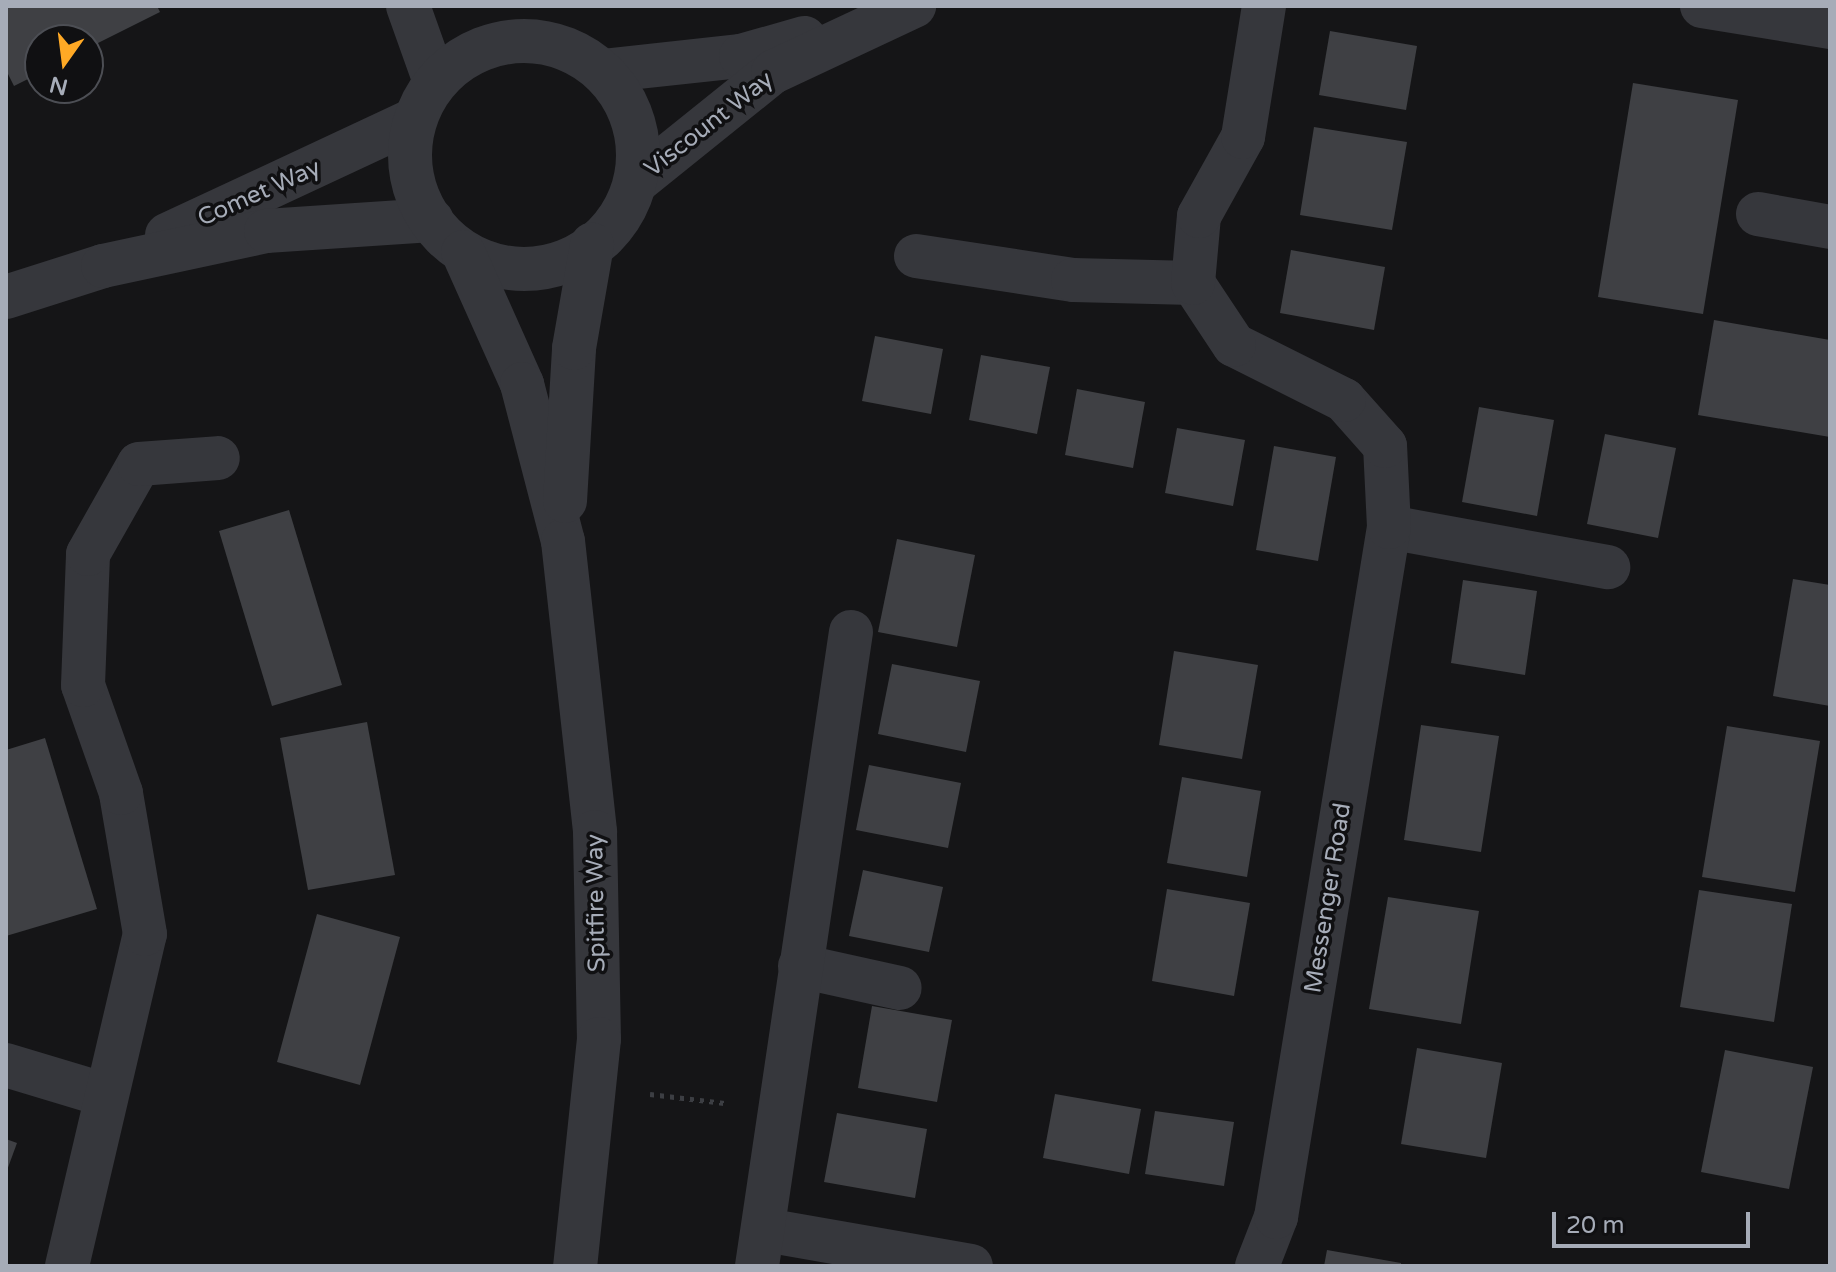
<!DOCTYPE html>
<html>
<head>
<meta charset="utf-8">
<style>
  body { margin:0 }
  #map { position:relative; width:1836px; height:1272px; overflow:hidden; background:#151517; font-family:"Varela Round",sans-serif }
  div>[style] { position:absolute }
  .building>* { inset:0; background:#3f4044 }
  .path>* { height:5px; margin-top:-2.5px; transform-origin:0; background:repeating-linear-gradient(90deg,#3c3e43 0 4px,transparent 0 10px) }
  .minor>* { height:44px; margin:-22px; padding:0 22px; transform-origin:22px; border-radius:22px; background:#36373c }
  .tertiary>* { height:44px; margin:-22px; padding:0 22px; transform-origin:22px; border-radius:22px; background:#36373c }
  .tertiary>.ring { margin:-22px; padding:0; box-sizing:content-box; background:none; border:44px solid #36373c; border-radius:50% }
  span { translate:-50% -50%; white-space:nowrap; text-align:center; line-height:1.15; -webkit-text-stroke:7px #101012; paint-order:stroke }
  .street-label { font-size:24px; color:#a6acb8 }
  .frame { position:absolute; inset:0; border:8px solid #a6acb8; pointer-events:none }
  .north { position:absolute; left:24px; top:24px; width:80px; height:80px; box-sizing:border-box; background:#101012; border:2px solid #4c4e54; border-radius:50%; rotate:194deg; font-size:22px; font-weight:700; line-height:32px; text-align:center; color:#a6acb8 }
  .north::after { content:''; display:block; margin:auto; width:28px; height:36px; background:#ffa925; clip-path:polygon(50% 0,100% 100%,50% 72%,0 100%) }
  .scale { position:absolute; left:1552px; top:1212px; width:198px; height:36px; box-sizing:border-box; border:4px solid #a6acb8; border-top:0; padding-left:10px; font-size:24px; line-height:28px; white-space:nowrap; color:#a6acb8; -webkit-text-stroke:6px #101012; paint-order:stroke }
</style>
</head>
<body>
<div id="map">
  <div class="building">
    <i style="clip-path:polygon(6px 6px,157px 6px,160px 12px,88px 48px,88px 40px,40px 40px,40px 73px,14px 86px,6px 70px)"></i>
    <i style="clip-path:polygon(1330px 31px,1417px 46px,1406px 110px,1319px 95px)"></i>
    <i style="clip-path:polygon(1633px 83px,1738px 100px,1703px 314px,1598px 297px)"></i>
    <i style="clip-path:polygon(1314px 127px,1407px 142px,1392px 230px,1300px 215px)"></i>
    <i style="clip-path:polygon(1291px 250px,1385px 267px,1374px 330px,1280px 313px)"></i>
    <i style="clip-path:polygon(1714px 320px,1830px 340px,1830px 437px,1698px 415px)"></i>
    <i style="clip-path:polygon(875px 336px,943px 349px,931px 414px,862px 401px)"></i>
    <i style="clip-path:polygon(981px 355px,1050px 367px,1037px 434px,969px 420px)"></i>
    <i style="clip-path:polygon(1077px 389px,1145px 402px,1133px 468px,1065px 455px)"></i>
    <i style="clip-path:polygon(1479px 407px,1554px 420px,1537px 516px,1462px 502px)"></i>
    <i style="clip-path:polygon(1177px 428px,1245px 440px,1233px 506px,1165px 493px)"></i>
    <i style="clip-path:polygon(1605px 434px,1676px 448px,1658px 538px,1587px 524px)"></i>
    <i style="clip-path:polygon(1274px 446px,1336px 457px,1318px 561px,1256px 550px)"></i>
    <i style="clip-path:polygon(289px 510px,342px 685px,272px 706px,219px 531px)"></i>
    <i style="clip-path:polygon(897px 539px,975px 555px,957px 647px,878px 632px)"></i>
    <i style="clip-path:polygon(1793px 579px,1830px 585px,1830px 706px,1773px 696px)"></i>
    <i style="clip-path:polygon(1463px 580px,1537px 591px,1525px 675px,1451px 663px)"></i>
    <i style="clip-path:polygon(1174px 651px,1258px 665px,1242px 759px,1159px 745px)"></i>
    <i style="clip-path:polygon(892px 664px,980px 681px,966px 752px,878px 734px)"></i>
    <i style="clip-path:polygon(367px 722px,395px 875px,308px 890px,280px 738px)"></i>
    <i style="clip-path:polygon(1421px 725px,1499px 736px,1481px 852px,1404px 840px)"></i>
    <i style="clip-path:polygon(1727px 726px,1820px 741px,1795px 892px,1702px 877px)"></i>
    <i style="clip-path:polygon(45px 738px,97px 909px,6px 936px,6px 750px)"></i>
    <i style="clip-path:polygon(869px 765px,961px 783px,948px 848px,856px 830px)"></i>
    <i style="clip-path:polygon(1182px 777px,1261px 791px,1247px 877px,1167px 863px)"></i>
    <i style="clip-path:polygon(863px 870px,943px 887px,929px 952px,849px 936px)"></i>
    <i style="clip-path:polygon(1167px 889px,1250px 903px,1234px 996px,1152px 981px)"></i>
    <i style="clip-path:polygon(1699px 890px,1792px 904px,1774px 1022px,1680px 1007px)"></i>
    <i style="clip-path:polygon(1388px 897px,1479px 911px,1461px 1024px,1369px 1009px)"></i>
    <i style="clip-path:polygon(317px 914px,400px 937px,360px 1085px,277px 1062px)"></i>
    <i style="clip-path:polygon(872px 1006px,952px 1020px,937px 1102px,858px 1088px)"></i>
    <i style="clip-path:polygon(1417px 1048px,1502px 1063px,1486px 1158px,1401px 1144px)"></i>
    <i style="clip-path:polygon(1725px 1050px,1813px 1067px,1789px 1189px,1701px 1172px)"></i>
    <i style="clip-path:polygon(1055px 1094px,1141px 1109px,1129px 1174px,1043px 1158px)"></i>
    <i style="clip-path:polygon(1155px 1111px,1234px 1122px,1224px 1186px,1145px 1174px)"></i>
    <i style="clip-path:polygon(837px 1113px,927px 1129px,915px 1198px,824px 1182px)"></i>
    <i style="clip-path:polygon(6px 1139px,17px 1143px,6px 1173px)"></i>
    <i style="clip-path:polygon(1327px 1250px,1401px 1263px,1401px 1266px,1324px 1266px)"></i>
  </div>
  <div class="path">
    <i style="left:650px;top:1094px;width:75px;rotate:6.9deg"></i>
  </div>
  <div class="minor">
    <i style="left:1702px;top:6px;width:130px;rotate:9.3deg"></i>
    <i style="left:602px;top:71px;width:140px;rotate:-6.2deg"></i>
    <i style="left:741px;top:56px;width:66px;rotate:-15.9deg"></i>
    <i style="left:636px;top:182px;width:176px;rotate:-38.8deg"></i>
    <i style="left:773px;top:72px;width:156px;rotate:-25.1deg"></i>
    <i style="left:1758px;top:214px;width:73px;rotate:10.2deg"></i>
    <i style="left:167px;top:235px;width:272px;rotate:-25deg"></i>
    <i style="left:916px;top:256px;width:159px;rotate:8.7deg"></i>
    <i style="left:1073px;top:280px;width:120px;rotate:1.4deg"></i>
    <i style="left:6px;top:297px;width:102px;rotate:-17.7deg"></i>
    <i style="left:103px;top:266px;width:167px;rotate:-12.1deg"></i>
    <i style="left:266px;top:231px;width:166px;rotate:-3.8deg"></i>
    <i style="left:1389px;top:527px;width:223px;rotate:10.4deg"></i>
    <i style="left:800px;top:966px;width:102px;rotate:12.4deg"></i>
    <i style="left:6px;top:1065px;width:100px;rotate:16.8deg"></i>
    <i style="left:765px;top:1230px;width:209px;rotate:9.9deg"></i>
    <i style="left:67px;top:1266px;width:341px;rotate:-76.8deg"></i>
    <i style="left:145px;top:934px;width:143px;rotate:-99.7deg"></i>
    <i style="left:121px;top:793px;width:114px;rotate:-109.4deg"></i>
    <i style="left:83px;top:685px;width:131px;rotate:-87.8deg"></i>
    <i style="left:88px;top:554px;width:103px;rotate:-60.5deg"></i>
    <i style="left:139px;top:464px;width:79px;rotate:-4.3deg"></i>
    <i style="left:757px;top:1266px;width:641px;rotate:-81.57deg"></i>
    <i style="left:1257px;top:1266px;width:53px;rotate:-68.8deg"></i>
    <i style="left:1276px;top:1217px;width:699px;rotate:-80.7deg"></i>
    <i style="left:1389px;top:527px;width:81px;rotate:-92.8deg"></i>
    <i style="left:1385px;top:446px;width:62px;rotate:-131.7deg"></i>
    <i style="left:1344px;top:400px;width:123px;rotate:-153.4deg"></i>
    <i style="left:1234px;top:345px;width:74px;rotate:-123.5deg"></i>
    <i style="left:1193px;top:283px;width:67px;rotate:-84.9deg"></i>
    <i style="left:1199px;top:216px;width:90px;rotate:-60.9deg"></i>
    <i style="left:1243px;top:137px;width:133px;rotate:-80.9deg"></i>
  </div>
  <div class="tertiary">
    <i style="left:408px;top:6px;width:81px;rotate:70.4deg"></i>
    <i class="ring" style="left:410px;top:41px;width:184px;height:184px"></i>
    <i style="left:463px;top:252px;width:145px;rotate:65.9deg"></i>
    <i style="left:522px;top:384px;width:162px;rotate:75.4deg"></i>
    <i style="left:563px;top:541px;width:293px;rotate:83.7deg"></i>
    <i style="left:595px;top:832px;width:207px;rotate:88.9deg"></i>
    <i style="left:599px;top:1039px;width:228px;rotate:96deg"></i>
    <i style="left:565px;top:501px;width:153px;rotate:-86.6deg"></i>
    <i style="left:574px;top:348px;width:105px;rotate:-80.1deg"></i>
  </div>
  <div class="street-label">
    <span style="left:709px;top:124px;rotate:-38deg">Viscount Way</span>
    <span style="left:259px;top:193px;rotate:-24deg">Comet Way</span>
    <span style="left:1328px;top:898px;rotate:-81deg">Messenger Road</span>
    <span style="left:596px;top:903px;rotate:-91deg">Spitfire Way</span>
  </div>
  <div class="frame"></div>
  <div class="north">N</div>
  <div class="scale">20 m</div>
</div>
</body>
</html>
